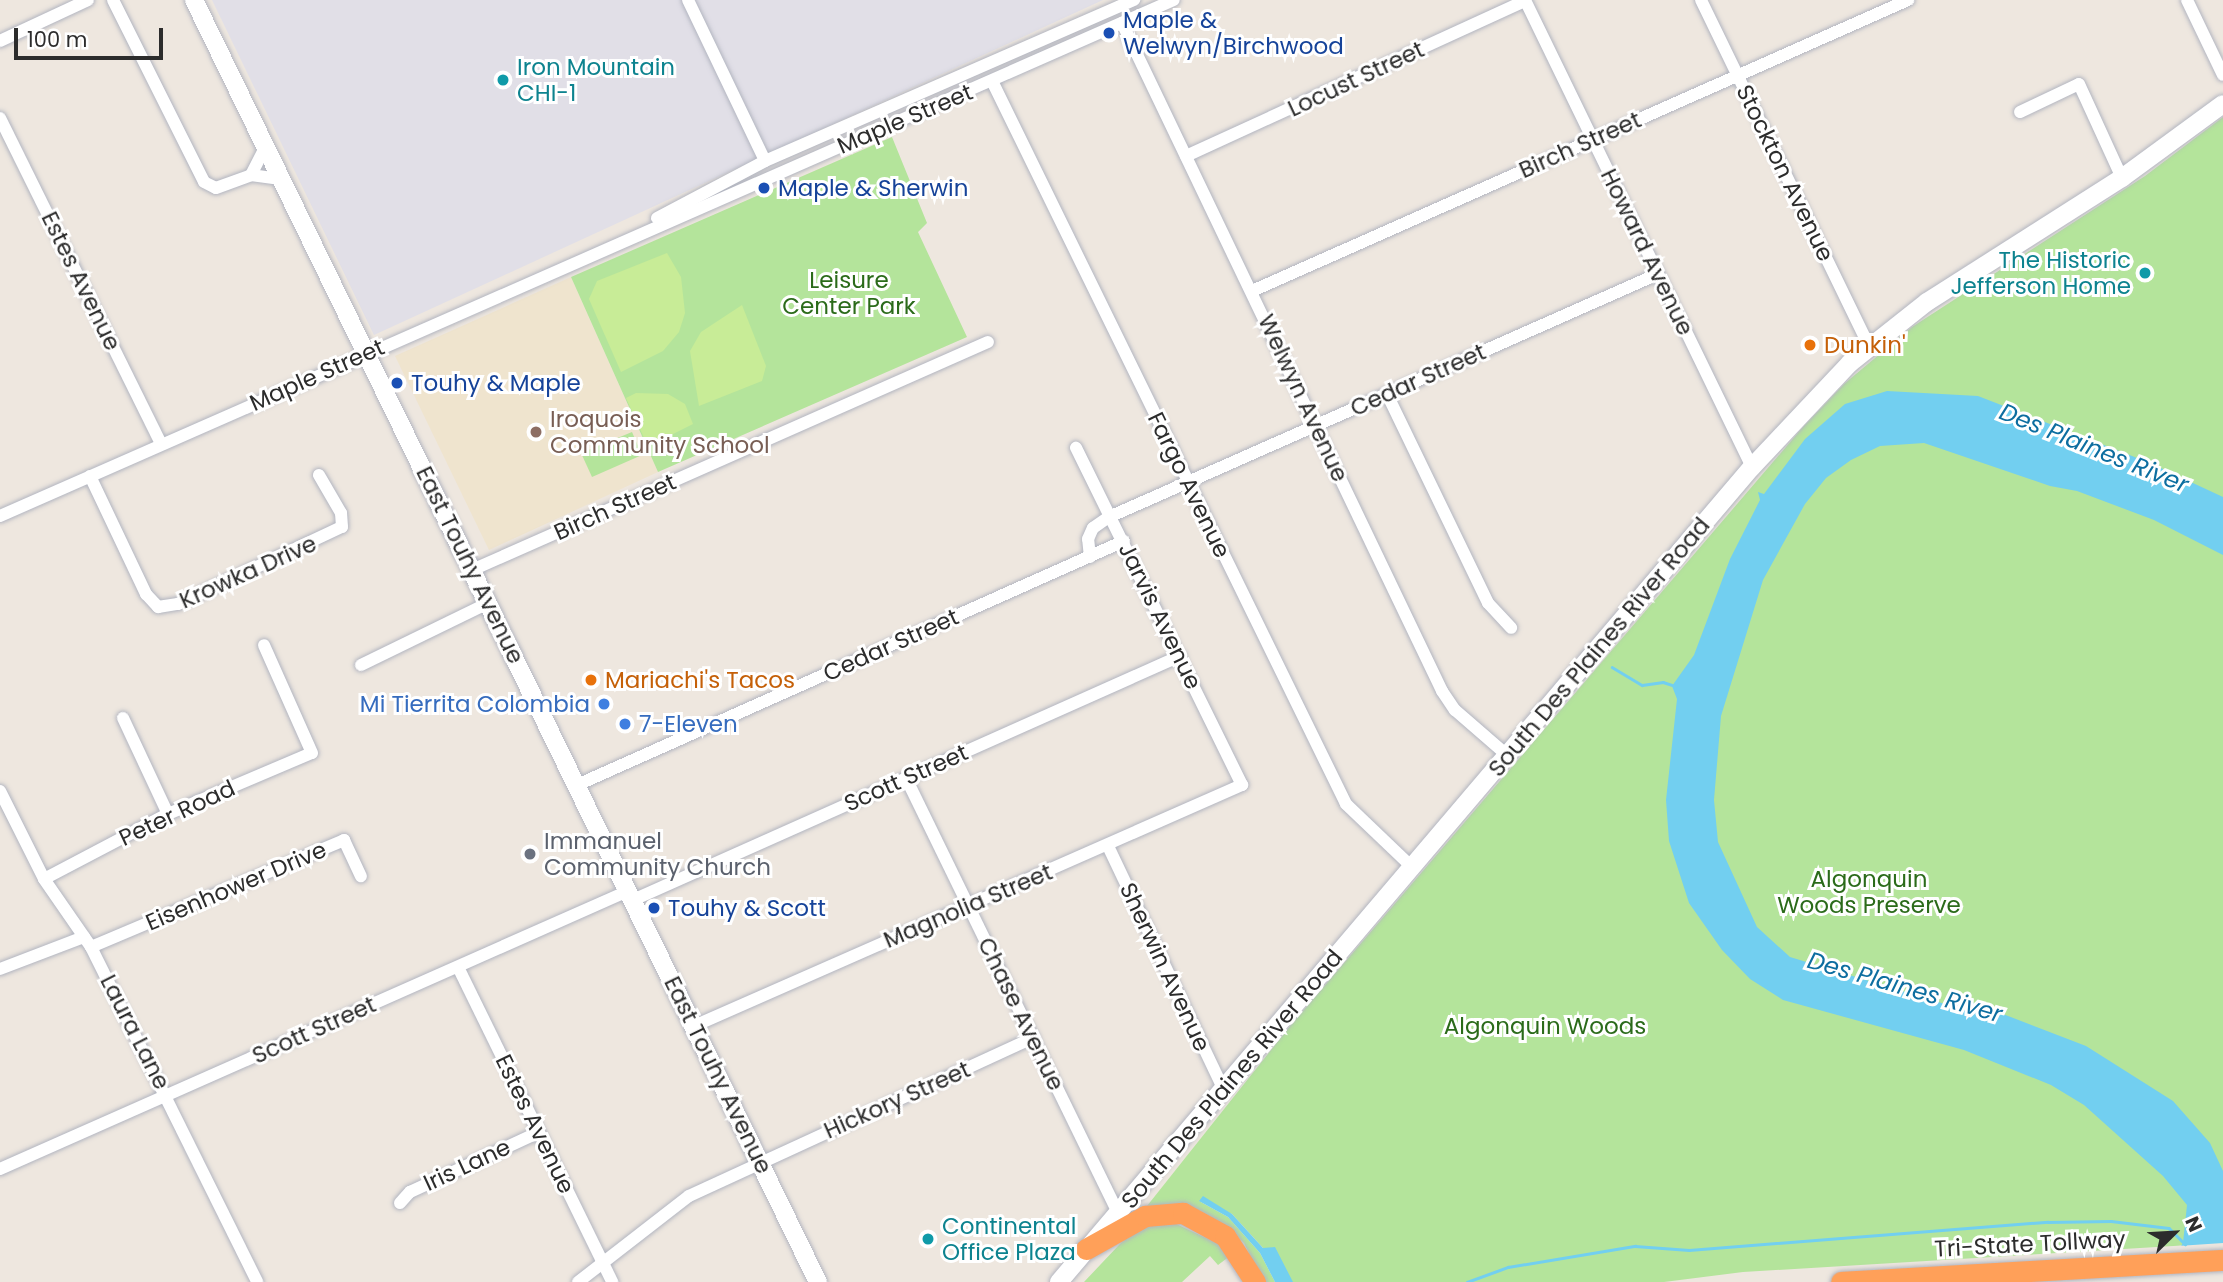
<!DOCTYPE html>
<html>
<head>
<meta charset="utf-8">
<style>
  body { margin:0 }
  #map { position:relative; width:2223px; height:1282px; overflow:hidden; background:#eee7df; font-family:Poppins,sans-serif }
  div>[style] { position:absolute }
  .industrial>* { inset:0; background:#e1dfe7 }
  .education>* { inset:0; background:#efe4ce }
  .green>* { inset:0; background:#b4e49b }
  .pitch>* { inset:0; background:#c8ec97 }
  .water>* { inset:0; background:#72cff0 }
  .pier>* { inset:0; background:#eee7df }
  .stream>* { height:2.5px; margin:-1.25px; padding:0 1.25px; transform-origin:1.25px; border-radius:1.25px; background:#72cff0 }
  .roads { filter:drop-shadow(0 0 2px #b2b5c0) drop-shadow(0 0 2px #b2b5c0) }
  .minor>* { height:12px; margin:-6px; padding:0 6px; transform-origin:6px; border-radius:6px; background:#fff }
  .secondary>* { height:18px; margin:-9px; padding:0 9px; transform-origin:9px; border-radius:9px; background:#fff }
  .motorway>* { height:21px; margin:-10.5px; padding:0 10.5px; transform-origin:10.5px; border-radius:10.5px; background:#ffa059 }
  .dots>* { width:19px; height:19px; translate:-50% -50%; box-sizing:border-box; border:4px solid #fff; border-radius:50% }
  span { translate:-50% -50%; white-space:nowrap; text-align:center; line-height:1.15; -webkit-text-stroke:6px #fff; paint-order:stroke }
  .transit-label { font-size:23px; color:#164399 }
  .left { translate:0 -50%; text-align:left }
  .culture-label { font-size:23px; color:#0d838f }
  .right { translate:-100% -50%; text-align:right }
  .street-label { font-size:23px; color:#2c2c2c }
  .park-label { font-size:23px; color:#2b6b1a }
  .food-label { font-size:23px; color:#c56008 }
  .education-label { font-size:23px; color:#785e54 }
  .shop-label { font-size:23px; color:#366cbe }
  .worship-label { font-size:23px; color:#5b616d }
  .water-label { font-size:24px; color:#0d6ea0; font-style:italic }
  .north { position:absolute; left:2139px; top:1198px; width:70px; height:70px; -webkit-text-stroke:5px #fff; paint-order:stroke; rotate:66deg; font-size:19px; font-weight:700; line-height:28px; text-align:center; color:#2c2c2c }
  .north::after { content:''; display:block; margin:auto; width:24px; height:32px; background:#2c2c2c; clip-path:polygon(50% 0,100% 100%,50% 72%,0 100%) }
  .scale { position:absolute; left:14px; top:28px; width:149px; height:32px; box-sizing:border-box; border:4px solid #2c2c2c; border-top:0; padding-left:9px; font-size:21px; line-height:24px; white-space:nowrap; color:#2c2c2c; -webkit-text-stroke:5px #fff; paint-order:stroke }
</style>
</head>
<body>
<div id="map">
  <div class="industrial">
    <i style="clip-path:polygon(212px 0,1103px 0,374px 335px)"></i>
  </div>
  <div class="education">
    <i style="clip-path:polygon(571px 277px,658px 472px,489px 550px,395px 356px)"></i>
  </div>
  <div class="green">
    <i style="clip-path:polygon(2223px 117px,2223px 1243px,1743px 1272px,1664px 1282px,1292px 1282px,1269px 1248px,1264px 1249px,1232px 1214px,1199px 1201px,1228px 1217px,1260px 1253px,1275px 1282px,1263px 1282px,1244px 1243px,1225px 1225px,1199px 1210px,1147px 1206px,1290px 1026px,1803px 427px,1844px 384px,1912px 327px,2145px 176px)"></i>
    <i style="clip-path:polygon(892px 137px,927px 223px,918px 232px,967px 337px,658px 472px,571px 277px)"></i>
    <i style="clip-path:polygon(632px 432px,642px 455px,592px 477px,581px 453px)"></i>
    <i style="clip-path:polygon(1172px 1222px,1219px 1244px,1230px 1256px,1218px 1265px,1210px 1256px,1182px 1282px,1084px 1282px,1135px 1228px)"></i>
  </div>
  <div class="pitch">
    <i style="clip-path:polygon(667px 253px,681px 277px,685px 313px,679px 332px,663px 351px,621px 372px,589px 299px,597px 281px)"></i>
    <i style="clip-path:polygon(742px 305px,766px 366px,762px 381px,699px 406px,690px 351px,701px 332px)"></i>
    <i style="clip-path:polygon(636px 393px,668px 394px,685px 404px,693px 424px,655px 443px,645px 440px,626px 398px)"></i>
  </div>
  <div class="water">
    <i style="clip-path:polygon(1887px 391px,1978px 396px,2150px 463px,2223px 497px,2223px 555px,2154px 520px,2077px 491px,2050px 486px,1924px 443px,1880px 446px,1851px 460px,1826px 478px,1805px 504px,1763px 580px,1721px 716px,1714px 800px,1718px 842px,1757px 927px,1790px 957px,1945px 1004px,1964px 999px,2086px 1046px,2173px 1101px,2210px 1143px,2223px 1171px,2223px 1275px,2159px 1282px,2183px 1243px,2187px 1205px,2163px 1176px,2084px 1105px,2051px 1085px,1964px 1050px,1783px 1000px,1750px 979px,1722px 950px,1689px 903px,1669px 841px,1666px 800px,1677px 699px,1672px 686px,1694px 655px,1730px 559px,1760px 500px,1758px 492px,1764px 494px,1805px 439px,1845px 404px)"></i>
    <i style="clip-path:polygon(1203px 1196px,1232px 1214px,1263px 1248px,1275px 1247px,1293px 1282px,1275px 1282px,1260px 1253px,1228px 1217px,1199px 1201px)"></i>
  </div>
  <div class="pier">
    <i style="clip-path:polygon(2223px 1243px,2223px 1282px,2155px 1282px,2178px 1246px)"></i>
  </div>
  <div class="stream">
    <i style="left:1612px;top:667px;width:35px;rotate:31deg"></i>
    <i style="left:1642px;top:685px;width:21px;rotate:-8deg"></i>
    <i style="left:1663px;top:682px;width:13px;rotate:18deg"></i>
    <i style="left:1467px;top:1282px;width:44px;rotate:-20.1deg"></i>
    <i style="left:1508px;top:1267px;width:129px;rotate:-9.4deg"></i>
    <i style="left:1635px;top:1246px;width:54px;rotate:4.2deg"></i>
    <i style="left:1689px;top:1250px;width:360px;rotate:-4.5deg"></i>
    <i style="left:2048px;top:1222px;width:63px;rotate:-0.9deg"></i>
    <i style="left:2111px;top:1221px;width:58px;rotate:6.9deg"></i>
    <i style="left:2169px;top:1228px;width:23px;rotate:45deg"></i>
  </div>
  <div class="roads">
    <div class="minor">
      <i style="left:113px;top:0;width:203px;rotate:63.4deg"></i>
      <i style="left:204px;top:182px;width:13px;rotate:27deg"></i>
      <i style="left:216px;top:188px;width:37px;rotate:-20deg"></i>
      <i style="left:251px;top:175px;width:30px;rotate:8deg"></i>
      <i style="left:688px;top:0;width:178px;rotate:64.4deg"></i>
      <i style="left:1525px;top:0;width:519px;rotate:64.08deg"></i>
      <i style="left:1701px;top:0;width:385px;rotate:64.1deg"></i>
      <i style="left:2187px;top:0;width:83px;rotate:64.4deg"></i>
      <i style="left:1122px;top:23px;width:741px;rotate:64.4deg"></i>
      <i style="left:1442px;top:691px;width:23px;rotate:56deg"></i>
      <i style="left:1455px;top:710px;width:69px;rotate:40.9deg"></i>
      <i style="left:0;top:41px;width:97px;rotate:-25deg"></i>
      <i style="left:993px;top:83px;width:803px;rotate:63.91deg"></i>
      <i style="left:1346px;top:804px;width:91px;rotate:43.7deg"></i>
      <i style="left:2020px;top:112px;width:65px;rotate:-25.4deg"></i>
      <i style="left:2079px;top:84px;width:103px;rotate:65.4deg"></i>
      <i style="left:0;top:118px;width:364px;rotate:63.7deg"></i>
      <i style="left:1186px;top:156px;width:373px;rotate:-24.6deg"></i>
      <i style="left:251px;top:175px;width:31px;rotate:-63deg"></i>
      <i style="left:657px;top:218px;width:122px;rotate:-27.8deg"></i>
      <i style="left:765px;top:161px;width:403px;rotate:-23.6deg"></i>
      <i style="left:1252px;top:291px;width:718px;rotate:-23.92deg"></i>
      <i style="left:1387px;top:394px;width:232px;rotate:64.2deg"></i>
      <i style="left:1488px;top:603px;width:34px;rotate:47deg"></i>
      <i style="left:90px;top:476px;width:131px;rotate:64.6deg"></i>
      <i style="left:146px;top:594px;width:18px;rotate:47deg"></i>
      <i style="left:158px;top:607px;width:20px;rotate:-9deg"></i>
      <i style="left:178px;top:604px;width:181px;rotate:-25.2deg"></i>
      <i style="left:342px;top:527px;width:14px;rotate:-94deg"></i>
      <i style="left:341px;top:513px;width:44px;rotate:-120.1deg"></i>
      <i style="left:0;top:516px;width:1282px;rotate:-23.73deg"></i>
      <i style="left:1090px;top:557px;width:18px;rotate:-96deg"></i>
      <i style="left:1088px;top:539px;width:12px;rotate:-66deg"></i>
      <i style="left:1093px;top:528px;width:19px;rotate:-35deg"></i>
      <i style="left:1109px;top:517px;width:600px;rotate:-23.88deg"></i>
      <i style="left:472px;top:570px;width:564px;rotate:-23.84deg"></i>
      <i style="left:361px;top:665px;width:141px;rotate:-26deg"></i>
      <i style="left:123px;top:718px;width:106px;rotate:64.9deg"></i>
      <i style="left:906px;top:778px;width:483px;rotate:64deg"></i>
      <i style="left:577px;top:785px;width:599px;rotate:-24.04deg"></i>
      <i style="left:0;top:791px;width:98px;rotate:63.4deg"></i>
      <i style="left:44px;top:879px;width:83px;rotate:55.3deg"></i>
      <i style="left:91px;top:947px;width:374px;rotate:63.6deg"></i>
      <i style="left:1108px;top:846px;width:268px;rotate:64.6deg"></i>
      <i style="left:44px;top:879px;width:140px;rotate:-27.7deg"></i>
      <i style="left:168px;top:814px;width:156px;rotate:-23deg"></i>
      <i style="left:312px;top:753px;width:118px;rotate:-114deg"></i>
      <i style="left:633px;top:900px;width:599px;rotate:-24.04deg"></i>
      <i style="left:91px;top:947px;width:275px;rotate:-22.9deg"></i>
      <i style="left:344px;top:840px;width:40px;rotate:65deg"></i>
      <i style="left:458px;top:967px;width:351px;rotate:63.9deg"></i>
      <i style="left:0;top:969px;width:90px;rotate:-20.9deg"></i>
      <i style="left:694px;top:1026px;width:599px;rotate:-23.74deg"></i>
      <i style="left:1242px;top:785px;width:376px;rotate:-116.2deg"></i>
      <i style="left:0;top:1169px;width:687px;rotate:-23.88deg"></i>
      <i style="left:400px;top:1203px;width:15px;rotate:-48deg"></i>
      <i style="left:410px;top:1192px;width:142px;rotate:-24.9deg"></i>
      <i style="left:578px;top:1282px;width:140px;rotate:-37.8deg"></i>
      <i style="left:689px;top:1196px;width:379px;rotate:-24.7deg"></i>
    </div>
    <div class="secondary">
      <i style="left:194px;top:0;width:1426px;rotate:64.05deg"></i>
      <i style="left:1059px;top:1282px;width:1070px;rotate:-49.63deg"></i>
      <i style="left:1752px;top:467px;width:143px;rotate:-46.7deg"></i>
      <i style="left:1850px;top:363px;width:98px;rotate:-38.4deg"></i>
      <i style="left:1927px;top:302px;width:231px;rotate:-32.5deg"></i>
      <i style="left:2122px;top:178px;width:125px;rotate:-36.2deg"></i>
    </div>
    <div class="motorway">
      <i style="left:1086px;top:1249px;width:68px;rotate:-29.2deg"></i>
      <i style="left:1145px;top:1216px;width:38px;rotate:-5deg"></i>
      <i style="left:1183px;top:1213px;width:48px;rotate:28.7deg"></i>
      <i style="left:1225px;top:1236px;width:55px;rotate:56.9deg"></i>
      <i style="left:1841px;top:1282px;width:383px;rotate:-3.3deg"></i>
    </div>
  </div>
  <div class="dots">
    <i style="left:1109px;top:33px;background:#1a4fb4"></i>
    <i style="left:503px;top:80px;background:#0f9aa8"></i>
    <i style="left:764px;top:188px;background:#1a4fb4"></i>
    <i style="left:2145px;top:273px;background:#0f9aa8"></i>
    <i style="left:1810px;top:345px;background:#e8710a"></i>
    <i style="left:397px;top:383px;background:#1a4fb4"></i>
    <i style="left:536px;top:432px;background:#8d6e63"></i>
    <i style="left:591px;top:680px;background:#e8710a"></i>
    <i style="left:604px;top:704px;background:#3f7fe0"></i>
    <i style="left:625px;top:724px;background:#3f7fe0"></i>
    <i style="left:530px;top:854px;background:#6b7280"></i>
    <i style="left:654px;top:908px;background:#1a4fb4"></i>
    <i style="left:928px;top:1239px;background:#0f9aa8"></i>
  </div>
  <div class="transit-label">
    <span class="left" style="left:1123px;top:33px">Maple &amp;<br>Welwyn/Birchwood</span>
    <span class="left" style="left:778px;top:188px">Maple &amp; Sherwin</span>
    <span class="left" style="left:411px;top:383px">Touhy &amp; Maple</span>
    <span class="left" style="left:668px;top:908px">Touhy &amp; Scott</span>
  </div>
  <div class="culture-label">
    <span class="left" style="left:517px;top:80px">Iron Mountain<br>CHI-1</span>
    <span class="right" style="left:2131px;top:273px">The Historic<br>Jefferson Home</span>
    <span class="left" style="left:942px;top:1239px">Continental<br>Office Plaza</span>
  </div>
  <div class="street-label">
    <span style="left:1356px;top:79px;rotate:-25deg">Locust Street</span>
    <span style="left:905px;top:119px;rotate:-23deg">Maple Street</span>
    <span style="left:1580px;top:145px;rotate:-24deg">Birch Street</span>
    <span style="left:1785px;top:173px;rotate:64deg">Stockton Avenue</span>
    <span style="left:1647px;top:252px;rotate:64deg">Howard Avenue</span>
    <span style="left:81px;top:281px;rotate:64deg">Estes Avenue</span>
    <span style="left:317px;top:375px;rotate:-24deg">Maple Street</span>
    <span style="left:1418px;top:380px;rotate:-24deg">Cedar Street</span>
    <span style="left:1303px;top:398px;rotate:65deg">Welwyn Avenue</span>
    <span style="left:1189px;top:485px;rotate:64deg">Fargo Avenue</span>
    <span style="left:615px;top:507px;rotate:-24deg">Birch Street</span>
    <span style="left:470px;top:565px;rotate:64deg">East Touhy Avenue</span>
    <span style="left:248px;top:572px;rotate:-24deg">Krowka Drive</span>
    <span style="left:1160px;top:616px;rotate:64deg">Jarvis Avenue</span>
    <span style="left:891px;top:645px;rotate:-24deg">Cedar Street</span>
    <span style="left:1599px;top:647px;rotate:-50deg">South Des Plaines River Road</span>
    <span style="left:906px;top:778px;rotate:-24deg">Scott Street</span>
    <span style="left:177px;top:813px;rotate:-25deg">Peter Road</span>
    <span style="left:236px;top:886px;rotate:-23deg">Eisenhower Drive</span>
    <span style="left:968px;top:906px;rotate:-23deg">Magnolia Street</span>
    <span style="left:1165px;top:967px;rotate:65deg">Sherwin Avenue</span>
    <span style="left:1021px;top:1014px;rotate:64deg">Chase Avenue</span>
    <span style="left:314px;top:1030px;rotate:-24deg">Scott Street</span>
    <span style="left:135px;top:1032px;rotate:63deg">Laura Lane</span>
    <span style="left:718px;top:1075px;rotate:64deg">East Touhy Avenue</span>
    <span style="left:1232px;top:1079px;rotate:-50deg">South Des Plaines River Road</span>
    <span style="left:897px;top:1100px;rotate:-24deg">Hickory Street</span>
    <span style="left:535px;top:1124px;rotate:64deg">Estes Avenue</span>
    <span style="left:467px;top:1165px;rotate:-25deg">Iris Lane</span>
    <span style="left:2030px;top:1244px;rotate:-3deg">Tri-State Tollway</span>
  </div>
  <div class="park-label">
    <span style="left:849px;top:293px">Leisure<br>Center Park</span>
    <span style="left:1869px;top:892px">Algonquin<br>Woods Preserve</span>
    <span style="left:1545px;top:1026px">Algonquin Woods</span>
  </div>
  <div class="food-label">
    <span class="left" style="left:1824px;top:345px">Dunkin'</span>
    <span class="left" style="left:605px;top:680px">Mariachi's Tacos</span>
  </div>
  <div class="education-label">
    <span class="left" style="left:550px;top:432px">Iroquois<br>Community School</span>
  </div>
  <div class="shop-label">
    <span class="right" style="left:590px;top:704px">Mi Tierrita Colombia</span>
    <span class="left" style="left:639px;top:724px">7-Eleven</span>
  </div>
  <div class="worship-label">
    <span class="left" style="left:544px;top:854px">Immanuel<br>Community Church</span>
  </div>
  <div class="water-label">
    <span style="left:2094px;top:448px;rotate:22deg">Des Plaines River</span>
    <span style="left:1905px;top:987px;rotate:16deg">Des Plaines River</span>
  </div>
  <div class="north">N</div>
  <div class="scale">100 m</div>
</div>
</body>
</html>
